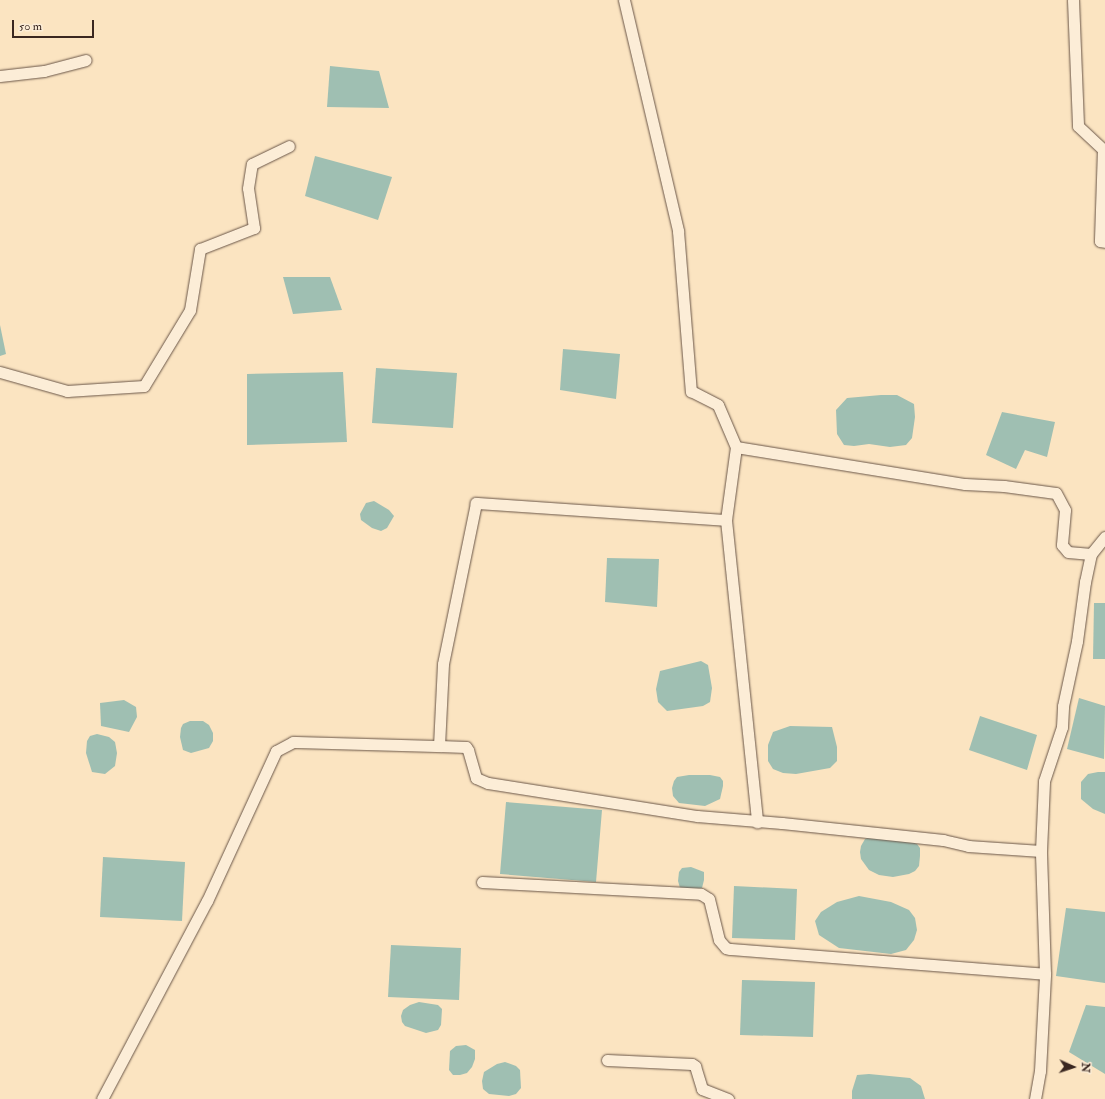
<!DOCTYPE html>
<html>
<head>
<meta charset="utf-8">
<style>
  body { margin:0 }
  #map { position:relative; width:1105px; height:1099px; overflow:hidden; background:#fbe4c1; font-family:"IM FELL Double Pica",serif }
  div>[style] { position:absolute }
  .water>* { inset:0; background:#9fbfb2 }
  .roads { filter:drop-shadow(0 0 1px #6a5648) drop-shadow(0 0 1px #6a5648) }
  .street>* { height:11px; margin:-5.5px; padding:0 5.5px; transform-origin:5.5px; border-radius:5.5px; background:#fcedd7 }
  span { translate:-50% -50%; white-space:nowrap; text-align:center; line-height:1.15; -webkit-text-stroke:4px #fcedd7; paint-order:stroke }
  .north { position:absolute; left:1053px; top:1047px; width:40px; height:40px; -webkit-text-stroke:3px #fcedd7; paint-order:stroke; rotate:93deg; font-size:11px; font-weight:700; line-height:16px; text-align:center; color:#3a2720 }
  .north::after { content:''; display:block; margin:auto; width:14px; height:18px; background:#3a2720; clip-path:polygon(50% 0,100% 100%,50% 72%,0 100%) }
  .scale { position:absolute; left:12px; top:20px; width:82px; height:18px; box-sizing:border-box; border:2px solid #3a2720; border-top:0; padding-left:5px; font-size:12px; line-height:14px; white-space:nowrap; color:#3a2720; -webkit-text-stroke:3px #fcedd7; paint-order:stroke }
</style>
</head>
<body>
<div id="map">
  <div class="water">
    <i style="clip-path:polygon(330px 66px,379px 71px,389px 108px,327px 107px)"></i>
    <i style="clip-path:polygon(315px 156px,392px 177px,378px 220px,305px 196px)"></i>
    <i style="clip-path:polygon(283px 277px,330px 277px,342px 310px,293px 314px)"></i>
    <i style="clip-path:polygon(0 325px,6px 354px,0 356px)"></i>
    <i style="clip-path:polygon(563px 349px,620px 354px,616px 399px,560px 390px)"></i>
    <i style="clip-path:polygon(376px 368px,457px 373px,453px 428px,372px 423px)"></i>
    <i style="clip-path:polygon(343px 372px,347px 442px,247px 445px,247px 374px)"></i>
    <i style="clip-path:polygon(881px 395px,897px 395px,914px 404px,915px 417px,912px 438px,906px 445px,890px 447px,869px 444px,854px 446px,844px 445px,837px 434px,836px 410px,847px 398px)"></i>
    <i style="clip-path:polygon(1002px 412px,1055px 422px,1047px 457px,1025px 450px,1016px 469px,986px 455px)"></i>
    <i style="clip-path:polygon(374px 501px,389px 510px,394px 516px,387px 528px,381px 531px,372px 528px,361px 520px,360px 514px,366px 503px)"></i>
    <i style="clip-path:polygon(607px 558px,659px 559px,657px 607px,605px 602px)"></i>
    <i style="clip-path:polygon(1094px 603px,1105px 603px,1105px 659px,1093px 659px)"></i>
    <i style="clip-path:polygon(701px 661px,708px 665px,712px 688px,710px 702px,703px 706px,667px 711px,658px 702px,656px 689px,660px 671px)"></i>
    <i style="clip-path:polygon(1079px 698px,1105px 706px,1104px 759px,1067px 749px)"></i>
    <i style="clip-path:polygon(124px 700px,136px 707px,137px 717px,129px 732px,101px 726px,100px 703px)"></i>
    <i style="clip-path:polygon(980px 716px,1037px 735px,1027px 770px,969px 750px)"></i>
    <i style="clip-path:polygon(190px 721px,203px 721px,209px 725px,213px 733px,213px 741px,209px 748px,191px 753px,183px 750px,180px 737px,181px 728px,183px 724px)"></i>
    <i style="clip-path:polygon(790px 726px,832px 727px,837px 747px,837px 761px,830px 768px,796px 774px,783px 773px,773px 769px,768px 761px,768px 745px,773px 732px)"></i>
    <i style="clip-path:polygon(97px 734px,109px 737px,115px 742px,117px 753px,115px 766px,105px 774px,92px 772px,86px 753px,87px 741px,90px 736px)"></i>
    <i style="clip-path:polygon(1098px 772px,1105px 772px,1105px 814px,1093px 809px,1081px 799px,1081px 782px,1088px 774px)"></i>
    <i style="clip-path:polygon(689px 775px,710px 775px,720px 777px,723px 781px,723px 786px,720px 799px,705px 806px,679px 803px,673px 796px,672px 788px,674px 781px,677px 777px)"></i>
    <i style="clip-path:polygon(506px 802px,602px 810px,596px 882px,500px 874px)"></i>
    <i style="clip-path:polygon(870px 837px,909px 841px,917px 844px,920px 848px,920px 856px,919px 866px,915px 871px,909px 874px,893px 877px,879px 875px,869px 870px,861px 859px,860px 852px,861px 846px,865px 839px)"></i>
    <i style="clip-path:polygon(103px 857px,185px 862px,182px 921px,100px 917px)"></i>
    <i style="clip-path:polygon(691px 867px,704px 872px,704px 880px,702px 888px,696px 890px,680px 888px,678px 881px,679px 872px,682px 868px)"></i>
    <i style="clip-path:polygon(734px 886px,797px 889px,795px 940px,732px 938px)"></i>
    <i style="clip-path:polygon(859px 896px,891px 902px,909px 910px,915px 918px,917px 930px,914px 940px,906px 950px,891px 954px,839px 948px,819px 935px,815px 921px,821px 912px,837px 902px)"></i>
    <i style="clip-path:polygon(1066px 908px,1105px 912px,1105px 983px,1056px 976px)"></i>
    <i style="clip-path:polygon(391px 945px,461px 948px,459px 1000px,388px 997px)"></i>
    <i style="clip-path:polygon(742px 980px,815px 982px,813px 1037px,740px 1035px)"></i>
    <i style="clip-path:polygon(419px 1002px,438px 1005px,442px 1009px,441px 1025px,438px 1030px,426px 1033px,405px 1026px,402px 1022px,401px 1016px,403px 1010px,410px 1005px)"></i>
    <i style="clip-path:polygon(1086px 1005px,1105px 1007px,1105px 1074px,1069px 1052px)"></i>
    <i style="clip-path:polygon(466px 1045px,475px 1050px,475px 1059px,472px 1067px,467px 1073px,460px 1075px,453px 1075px,449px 1070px,450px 1051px,456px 1046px)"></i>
    <i style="clip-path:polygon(505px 1062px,516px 1066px,520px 1070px,521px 1088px,516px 1094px,509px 1096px,489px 1094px,483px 1089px,482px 1081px,484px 1072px,497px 1064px)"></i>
    <i style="clip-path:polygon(869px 1074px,910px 1078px,921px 1086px,925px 1099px,852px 1099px,852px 1091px,857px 1075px)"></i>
  </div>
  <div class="roads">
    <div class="street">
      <i style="left:624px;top:0;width:237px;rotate:76.8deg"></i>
      <i style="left:678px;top:231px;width:161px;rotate:85.4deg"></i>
      <i style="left:691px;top:391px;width:30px;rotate:27deg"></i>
      <i style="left:718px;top:405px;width:46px;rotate:66.8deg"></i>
      <i style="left:736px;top:447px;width:232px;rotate:9.2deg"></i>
      <i style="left:965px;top:484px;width:39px;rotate:3deg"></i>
      <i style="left:1004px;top:486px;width:52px;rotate:7.7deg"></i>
      <i style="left:1056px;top:493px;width:19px;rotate:62deg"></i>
      <i style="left:1065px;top:510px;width:35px;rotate:95deg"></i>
      <i style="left:1062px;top:545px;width:9px;rotate:49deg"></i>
      <i style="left:1068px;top:552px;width:23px;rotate:5deg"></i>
      <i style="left:1073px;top:0;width:126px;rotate:87.7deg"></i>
      <i style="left:1078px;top:126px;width:34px;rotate:43deg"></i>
      <i style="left:1103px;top:149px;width:92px;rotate:91.9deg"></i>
      <i style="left:1100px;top:241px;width:5px;rotate:11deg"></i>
      <i style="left:0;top:76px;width:44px;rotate:-6.5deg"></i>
      <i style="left:44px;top:71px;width:43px;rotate:-14.7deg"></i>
      <i style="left:0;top:372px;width:70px;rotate:15.8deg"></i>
      <i style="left:67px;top:391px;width:77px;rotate:-3.7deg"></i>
      <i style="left:144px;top:386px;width:89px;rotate:-58.8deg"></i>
      <i style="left:190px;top:310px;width:62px;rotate:-80.7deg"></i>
      <i style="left:200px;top:249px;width:58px;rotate:-21.3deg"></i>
      <i style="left:254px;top:228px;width:40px;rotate:-98.5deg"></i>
      <i style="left:248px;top:188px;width:24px;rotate:-81deg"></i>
      <i style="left:252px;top:164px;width:41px;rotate:-25.9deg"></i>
      <i style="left:736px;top:447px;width:74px;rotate:97.8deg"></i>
      <i style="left:726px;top:520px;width:304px;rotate:84.1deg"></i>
      <i style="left:726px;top:520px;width:251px;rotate:-176.1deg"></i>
      <i style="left:476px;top:503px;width:164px;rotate:101.6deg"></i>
      <i style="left:443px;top:664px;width:82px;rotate:92.8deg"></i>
      <i style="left:439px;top:746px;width:27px;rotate:2deg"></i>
      <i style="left:466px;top:747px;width:4px;rotate:56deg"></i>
      <i style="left:468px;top:750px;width:29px;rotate:74deg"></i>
      <i style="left:476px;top:778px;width:13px;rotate:23deg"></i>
      <i style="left:488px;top:783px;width:212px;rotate:9deg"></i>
      <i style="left:697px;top:816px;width:85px;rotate:4.7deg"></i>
      <i style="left:782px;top:823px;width:162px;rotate:6deg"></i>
      <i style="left:943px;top:840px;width:26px;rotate:13deg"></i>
      <i style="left:968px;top:846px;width:73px;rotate:3.9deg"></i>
      <i style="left:482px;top:882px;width:219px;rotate:3.1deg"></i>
      <i style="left:701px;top:894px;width:9px;rotate:32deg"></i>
      <i style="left:709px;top:899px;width:42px;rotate:76.3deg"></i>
      <i style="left:719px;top:940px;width:11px;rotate:49deg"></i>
      <i style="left:726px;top:948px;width:4px;rotate:14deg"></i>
      <i style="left:730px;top:949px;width:316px;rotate:4.5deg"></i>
      <i style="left:607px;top:1060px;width:85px;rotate:2.7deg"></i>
      <i style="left:692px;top:1064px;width:4px;rotate:34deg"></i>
      <i style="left:695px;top:1066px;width:24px;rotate:73deg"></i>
      <i style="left:702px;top:1089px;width:28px;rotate:21deg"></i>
      <i style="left:102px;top:1099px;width:224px;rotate:-62.1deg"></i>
      <i style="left:207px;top:901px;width:165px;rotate:-65.3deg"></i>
      <i style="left:276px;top:751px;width:19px;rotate:-28deg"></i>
      <i style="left:293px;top:742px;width:146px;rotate:1.6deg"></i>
      <i style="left:1035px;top:1099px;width:28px;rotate:-80deg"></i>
      <i style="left:1040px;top:1071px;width:97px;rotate:-87deg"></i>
      <i style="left:1045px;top:974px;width:123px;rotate:-91.9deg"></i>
      <i style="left:1041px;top:851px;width:70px;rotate:-87.5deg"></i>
      <i style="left:1044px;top:781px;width:57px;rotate:-71.6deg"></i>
      <i style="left:1062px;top:727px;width:21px;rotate:-87deg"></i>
      <i style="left:1063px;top:706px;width:66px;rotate:-77.8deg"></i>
      <i style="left:1077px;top:641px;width:60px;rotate:-82.3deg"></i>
      <i style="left:1085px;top:582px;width:29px;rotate:-78deg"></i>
      <i style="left:1091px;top:554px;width:22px;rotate:-51deg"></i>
    </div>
  </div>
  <div class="north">N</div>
  <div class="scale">50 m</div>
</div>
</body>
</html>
